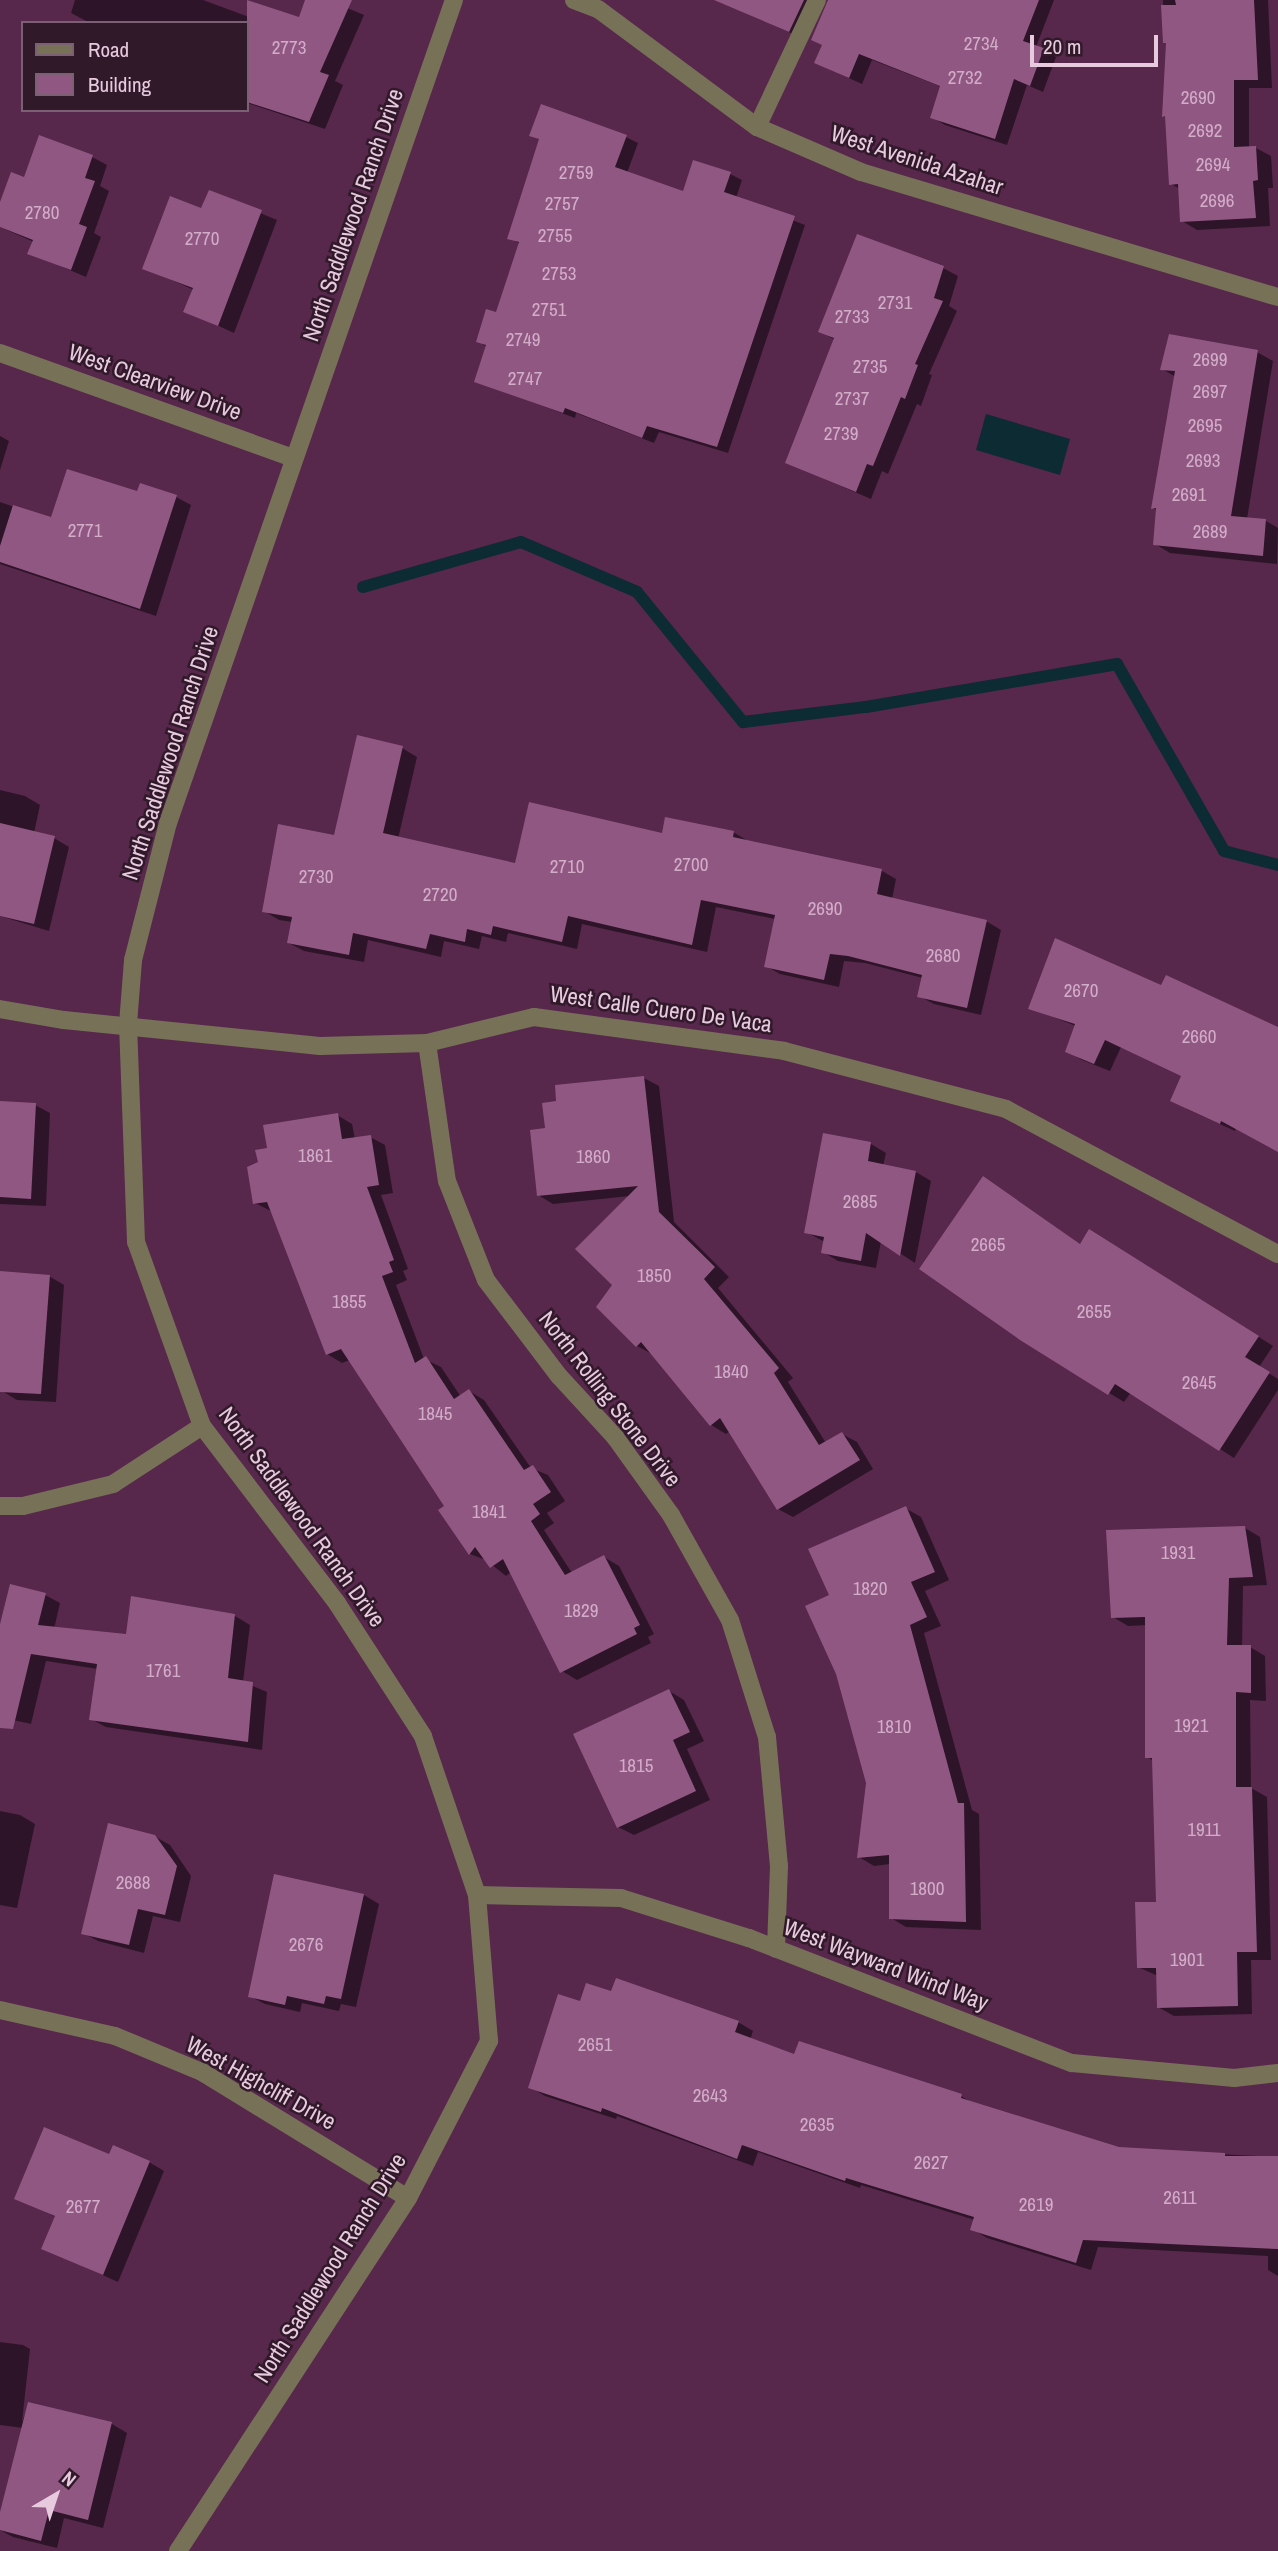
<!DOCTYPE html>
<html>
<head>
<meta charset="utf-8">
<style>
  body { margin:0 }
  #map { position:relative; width:1278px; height:2551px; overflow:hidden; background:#57274c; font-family:"Archivo Narrow",sans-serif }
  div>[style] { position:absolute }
  .water>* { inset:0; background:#0c2b32 }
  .shadow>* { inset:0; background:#0007 }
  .stream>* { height:12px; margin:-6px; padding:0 6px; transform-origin:6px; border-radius:6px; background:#0c2b32 }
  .building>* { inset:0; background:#915783 }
  .minor>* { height:18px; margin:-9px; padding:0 9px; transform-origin:9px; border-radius:9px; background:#777157 }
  span { translate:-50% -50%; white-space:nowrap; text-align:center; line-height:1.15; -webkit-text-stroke:5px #301a2a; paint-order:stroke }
  .number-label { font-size:19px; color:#d2adc8 }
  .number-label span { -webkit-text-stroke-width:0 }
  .street-label { font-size:23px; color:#e8cadf }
  .legend { position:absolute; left:21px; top:21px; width:228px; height:91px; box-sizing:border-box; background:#301a2a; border:2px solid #7a6072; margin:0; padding:9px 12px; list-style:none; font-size:21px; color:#e8cadf }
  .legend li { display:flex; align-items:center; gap:14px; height:35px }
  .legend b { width:35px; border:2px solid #7a6072 }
  .north { position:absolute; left:21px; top:2460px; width:70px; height:70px; -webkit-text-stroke:5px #301a2a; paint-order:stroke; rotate:39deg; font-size:19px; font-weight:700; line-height:28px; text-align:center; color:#e8cadf }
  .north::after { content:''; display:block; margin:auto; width:24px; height:32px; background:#e8cadf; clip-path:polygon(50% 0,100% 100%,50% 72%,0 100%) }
  .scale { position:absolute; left:1030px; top:35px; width:128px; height:32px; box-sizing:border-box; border:4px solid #e8cadf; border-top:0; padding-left:9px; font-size:21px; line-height:24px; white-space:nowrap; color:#e8cadf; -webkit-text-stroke:5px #301a2a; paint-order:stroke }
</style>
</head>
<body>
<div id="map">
  <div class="water">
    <i style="clip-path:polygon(986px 414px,1070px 439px,1060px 475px,976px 450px)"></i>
  </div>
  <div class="shadow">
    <i style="clip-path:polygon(75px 0,203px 0,249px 17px,300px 19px,307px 0,328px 0,364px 15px,335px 81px,343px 85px,325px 129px,247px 103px,247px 23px,90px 23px,71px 13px)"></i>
    <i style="clip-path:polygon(756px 0,822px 0,802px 38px,750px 15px)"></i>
    <i style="clip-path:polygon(830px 0,1054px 0,1036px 47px,1056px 57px,1043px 92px,1027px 85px,1007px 145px,945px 125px,932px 117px,942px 87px,872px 60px,862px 84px,829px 69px,823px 46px)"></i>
    <i style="clip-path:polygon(1163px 0,1268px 0,1272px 88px,1249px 88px,1249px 148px,1256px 148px,1271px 156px,1273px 188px,1268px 188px,1270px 226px,1197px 230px,1182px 221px,1180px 189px,1171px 184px,1166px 117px,1164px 116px,1167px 43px,1165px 42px)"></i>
    <i style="clip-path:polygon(531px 135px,626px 137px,638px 143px,627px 173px,684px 193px,730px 174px,742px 180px,736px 198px,805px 225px,728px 453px,659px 432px,654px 443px,576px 413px,575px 418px,476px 381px,487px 347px,478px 341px,497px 315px,520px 244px,510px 238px,541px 140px)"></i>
    <i style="clip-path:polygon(92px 157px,107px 165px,100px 186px,109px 191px,94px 233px,101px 237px,86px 277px,30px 253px,34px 242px,0 227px,0 207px,25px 179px)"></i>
    <i style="clip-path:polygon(210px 192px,277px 220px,234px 333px,186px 311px,194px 290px,145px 268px,202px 211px)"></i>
    <i style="clip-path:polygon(943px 268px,958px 276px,949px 306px,957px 311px,929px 374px,932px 375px,921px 406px,917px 404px,888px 474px,882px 471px,871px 499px,787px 463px,835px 340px,820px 331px)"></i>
    <i style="clip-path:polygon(1257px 352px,1273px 361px,1247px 519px,1266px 521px,1278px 528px,1277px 564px,1170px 553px,1155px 544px,1158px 511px,1153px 508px,1176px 377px,1162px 369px)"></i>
    <i style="clip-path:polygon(0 436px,9px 441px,0 470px)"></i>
    <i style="clip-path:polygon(139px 493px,176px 497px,191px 505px,156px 616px,0 564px,0 502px,52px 520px)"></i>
    <i style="clip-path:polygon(402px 748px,417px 757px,398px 839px,516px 866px,663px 835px,733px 832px,748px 841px,882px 871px,896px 879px,892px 899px,986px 921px,1001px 930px,981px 1015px,934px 1004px,919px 996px,923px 978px,865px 963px,844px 961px,839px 987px,780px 974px,766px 966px,775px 919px,716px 907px,707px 952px,582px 924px,577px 949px,508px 933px,506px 942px,482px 936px,479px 949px,444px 941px,441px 957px,368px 940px,364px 962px,304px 951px,289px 943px,293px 922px,279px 920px,264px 911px,335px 837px)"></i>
    <i style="clip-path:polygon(0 790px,25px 796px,40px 805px,34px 833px,54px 838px,69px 847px,49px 931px,0 916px)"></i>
    <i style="clip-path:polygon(1162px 988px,1278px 1030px,1278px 1150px,1236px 1128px,1235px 1131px,1187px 1109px,1183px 1076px,1121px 1047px,1110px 1071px,1082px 1060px,1067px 1051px,1076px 1026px,1030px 1008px)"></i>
    <i style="clip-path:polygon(644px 1078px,659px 1086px,674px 1222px,729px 1277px,718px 1288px,793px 1378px,788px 1382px,826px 1443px,842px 1434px,857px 1442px,873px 1469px,793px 1517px,778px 1509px,730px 1431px,726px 1434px,711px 1425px,652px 1354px,637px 1346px,614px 1285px,630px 1196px,553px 1204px,538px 1195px,547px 1129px,558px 1102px)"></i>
    <i style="clip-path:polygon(0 1103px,35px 1105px,50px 1113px,46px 1206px,0 1204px)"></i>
    <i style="clip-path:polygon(337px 1115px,352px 1124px,355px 1139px,370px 1137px,385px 1145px,393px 1193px,381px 1195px,408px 1269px,403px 1271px,407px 1280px,396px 1285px,424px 1359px,441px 1367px,461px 1397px,469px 1391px,484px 1400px,531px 1468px,548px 1475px,565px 1501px,547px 1513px,554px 1523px,544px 1530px,572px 1573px,604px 1557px,619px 1566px,654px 1634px,648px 1637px,651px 1643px,577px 1680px,562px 1671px,511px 1572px,506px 1576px,486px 1560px,470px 1554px,441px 1510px,447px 1506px,350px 1360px,342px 1363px,327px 1354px,273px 1212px,255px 1203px,260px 1163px,269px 1150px)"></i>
    <i style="clip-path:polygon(871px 1144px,886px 1153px,883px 1166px,916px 1172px,931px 1181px,915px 1263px,881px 1241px,876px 1268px,838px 1261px,823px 1252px,825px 1242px,806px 1232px)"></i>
    <i style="clip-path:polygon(998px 1187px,1081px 1245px,1104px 1240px,1273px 1346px,1259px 1367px,1278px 1379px,1278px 1390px,1234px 1458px,1131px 1392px,1124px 1402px,1021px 1339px)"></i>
    <i style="clip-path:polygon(0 1272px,49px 1276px,64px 1285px,56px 1402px,17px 1400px,2px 1391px)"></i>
    <i style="clip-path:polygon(905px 1508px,921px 1517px,949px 1580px,925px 1591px,941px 1626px,924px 1633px,972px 1810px,979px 1814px,981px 1930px,906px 1927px,891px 1918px,890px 1864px,874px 1866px,859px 1857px,868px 1783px,832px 1596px)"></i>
    <i style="clip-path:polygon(1245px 1528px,1260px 1537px,1267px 1585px,1243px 1586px,1242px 1647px,1250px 1647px,1265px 1656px,1266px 1701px,1250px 1700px,1251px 1788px,1267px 1797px,1271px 1960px,1251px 1960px,1252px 2014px,1174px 2016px,1158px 2007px,1158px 1976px,1138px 1967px,1158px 1904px,1154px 1761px,1147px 1757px,1147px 1625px,1128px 1626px,1113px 1617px)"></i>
    <i style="clip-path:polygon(45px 1595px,60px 1603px,54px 1629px,127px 1636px,235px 1616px,250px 1625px,243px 1682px,267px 1692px,262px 1750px,106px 1727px,91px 1719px,98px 1669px,46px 1661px,31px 1724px,0 1717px,0 1623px)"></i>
    <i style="clip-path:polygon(669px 1691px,684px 1700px,704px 1741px,687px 1749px,710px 1800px,634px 1835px,618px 1827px)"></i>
    <i style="clip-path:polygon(0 1811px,20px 1815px,35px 1824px,17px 1908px,0 1905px)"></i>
    <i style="clip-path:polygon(154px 1836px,170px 1845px,191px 1876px,180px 1922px,153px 1916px,144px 1953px,98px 1941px,83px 1933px)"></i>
    <i style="clip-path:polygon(364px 1895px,379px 1904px,356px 2007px,341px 2004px,339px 2011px,302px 2003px,300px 2012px,265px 2004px,250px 1996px)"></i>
    <i style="clip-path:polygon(582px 2003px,738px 2022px,753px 2031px,750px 2040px,796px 2056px,961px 2096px,976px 2105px,1118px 2149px,1278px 2157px,1278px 2276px,1268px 2270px,1268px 2256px,1098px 2247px,1091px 2270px,987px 2238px,972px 2229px,975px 2220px,861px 2185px,860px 2188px,758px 2152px,753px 2166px,617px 2116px,616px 2119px,545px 2096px,530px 2087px)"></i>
    <i style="clip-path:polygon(110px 2156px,149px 2162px,164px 2171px,118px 2282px,43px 2248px,56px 2217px,16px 2198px)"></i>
    <i style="clip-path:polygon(0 2342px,23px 2345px,30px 2349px,22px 2422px,29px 2404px,112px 2424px,127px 2433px,103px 2528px,64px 2518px,57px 2548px,13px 2537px,0 2530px,23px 2428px,0 2425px)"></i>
  </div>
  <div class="stream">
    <i style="left:363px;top:587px;width:164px;rotate:-15.9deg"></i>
    <i style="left:521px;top:542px;width:126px;rotate:23.3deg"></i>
    <i style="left:637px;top:592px;width:168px;rotate:50.8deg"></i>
    <i style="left:743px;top:722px;width:124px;rotate:-7deg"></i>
    <i style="left:866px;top:707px;width:255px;rotate:-9.7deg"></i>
    <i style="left:1117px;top:664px;width:215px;rotate:60.2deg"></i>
    <i style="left:1224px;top:851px;width:56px;rotate:14.5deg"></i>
  </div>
  <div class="building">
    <i style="clip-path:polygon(247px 0,299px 17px,305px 0,352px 0,320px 72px,329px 75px,309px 122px,247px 102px)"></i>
    <i style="clip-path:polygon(714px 0,804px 0,789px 32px)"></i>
    <i style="clip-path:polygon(828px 0,1039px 0,1023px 41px,1044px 48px,1030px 86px,1014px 79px,995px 139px,930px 118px,940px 86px,859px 54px,849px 78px,814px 63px,822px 45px,811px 40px)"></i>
    <i style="clip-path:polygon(1175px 0,1254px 0,1258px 80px,1234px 80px,1234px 147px,1256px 146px,1258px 180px,1253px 181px,1256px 218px,1180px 222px,1178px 184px,1169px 185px,1165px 116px,1162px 117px,1166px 43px,1163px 43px,1161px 5px,1176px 5px)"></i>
    <i style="clip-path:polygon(541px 104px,627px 135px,615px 167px,683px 191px,693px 160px,731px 172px,724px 192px,795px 216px,717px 447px,647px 426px,642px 438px,565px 408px,563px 413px,474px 382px,486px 345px,476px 342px,486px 309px,496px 312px,519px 242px,507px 239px,539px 139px,529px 136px)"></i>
    <i style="clip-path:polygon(39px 135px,93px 155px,85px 178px,95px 181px,79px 224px,87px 227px,71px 270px,27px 254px,33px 240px,0 227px,0 202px,11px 172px,24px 177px)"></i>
    <i style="clip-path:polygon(209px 190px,262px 210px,218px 326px,183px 312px,193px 288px,142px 269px,170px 196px,201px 208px)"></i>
    <i style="clip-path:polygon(857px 234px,944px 266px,934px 298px,943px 301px,915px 364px,918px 365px,905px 399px,901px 397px,873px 466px,867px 464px,856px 492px,785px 463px,834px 338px,818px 332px)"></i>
    <i style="clip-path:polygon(1169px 334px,1258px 350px,1231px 516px,1266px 519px,1263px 556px,1153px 545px,1156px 508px,1151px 509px,1175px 371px,1160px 370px)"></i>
    <i style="clip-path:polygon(67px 469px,137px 491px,140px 483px,177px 495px,140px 609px,0 562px,0 546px,13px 505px,51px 517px)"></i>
    <i style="clip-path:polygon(357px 735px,403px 746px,383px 833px,515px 863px,529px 802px,662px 833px,665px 817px,734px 831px,733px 837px,882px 869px,877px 894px,987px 920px,967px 1008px,917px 997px,922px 975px,848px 956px,830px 954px,824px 980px,764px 967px,775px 915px,701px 900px,692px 945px,568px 916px,562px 942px,493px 926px,491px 935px,467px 929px,465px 942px,430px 934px,426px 949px,353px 933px,349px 955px,287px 943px,292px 917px,262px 912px,278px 824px,334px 835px)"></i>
    <i style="clip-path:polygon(0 823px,55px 836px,34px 924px,0 916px)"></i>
    <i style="clip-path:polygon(1055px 938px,1161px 985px,1166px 975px,1278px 1027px,1278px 1152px,1221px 1121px,1220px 1124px,1170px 1101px,1181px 1076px,1105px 1040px,1094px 1064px,1065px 1052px,1075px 1024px,1028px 1009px)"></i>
    <i style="clip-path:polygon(644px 1076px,659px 1212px,715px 1267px,704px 1279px,779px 1368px,774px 1373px,819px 1445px,842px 1432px,860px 1460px,777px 1510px,720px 1418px,710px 1426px,641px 1342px,636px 1347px,596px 1307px,612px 1285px,575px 1249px,638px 1186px,537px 1196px,530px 1130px,545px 1128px,542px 1103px,556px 1101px,555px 1085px)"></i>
    <i style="clip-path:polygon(0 1101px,36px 1103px,31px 1199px,0 1197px)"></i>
    <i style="clip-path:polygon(338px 1113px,342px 1139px,371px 1135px,379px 1185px,367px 1187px,394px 1260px,389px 1262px,393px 1272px,382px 1276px,415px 1363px,426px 1356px,454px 1399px,469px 1389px,524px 1470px,533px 1465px,551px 1492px,533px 1504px,540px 1514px,531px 1521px,565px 1575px,604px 1555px,640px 1625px,634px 1628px,637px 1634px,560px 1673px,503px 1559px,490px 1568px,475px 1547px,469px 1555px,438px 1510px,444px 1506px,341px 1349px,326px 1355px,267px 1202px,253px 1204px,247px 1167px,258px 1162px,255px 1150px,267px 1148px,263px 1125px)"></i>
    <i style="clip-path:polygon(823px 1133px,871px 1142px,868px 1161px,916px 1171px,900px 1256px,866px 1233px,861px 1261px,821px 1253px,824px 1237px,804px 1233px)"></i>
    <i style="clip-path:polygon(983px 1176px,1080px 1244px,1089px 1229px,1259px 1336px,1245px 1357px,1270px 1372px,1219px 1451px,1115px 1384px,1108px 1395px,1020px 1340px,919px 1269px)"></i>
    <i style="clip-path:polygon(0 1271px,50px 1275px,41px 1394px,0 1392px)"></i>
    <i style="clip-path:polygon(906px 1506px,935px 1572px,911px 1582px,927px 1617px,910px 1625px,958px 1803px,964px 1803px,966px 1922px,889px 1919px,889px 1855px,857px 1858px,866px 1783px,836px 1674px,805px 1606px,829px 1595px,808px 1549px)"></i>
    <i style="clip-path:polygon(1245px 1526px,1253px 1577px,1229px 1578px,1227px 1645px,1251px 1645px,1251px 1693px,1236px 1692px,1236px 1787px,1252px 1787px,1257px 1952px,1237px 1952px,1238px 2006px,1157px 2008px,1156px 1968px,1137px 1968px,1135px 1902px,1156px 1902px,1152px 1758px,1145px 1758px,1145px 1617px,1111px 1618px,1106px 1530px)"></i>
    <i style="clip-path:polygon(10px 1584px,46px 1593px,38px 1625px,126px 1634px,131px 1596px,235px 1614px,228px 1678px,253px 1682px,248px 1742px,89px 1720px,97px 1664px,31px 1654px,13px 1729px,0 1728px,0 1624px)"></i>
    <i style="clip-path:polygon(669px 1689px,690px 1732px,673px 1740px,696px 1791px,617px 1828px,573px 1734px)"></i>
    <i style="clip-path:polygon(108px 1823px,155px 1835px,177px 1866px,165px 1915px,138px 1909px,129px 1945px,81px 1934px)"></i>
    <i style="clip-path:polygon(274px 1874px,364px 1894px,341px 1999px,326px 1996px,324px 2004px,287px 1996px,285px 2005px,248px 1997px)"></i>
    <i style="clip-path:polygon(616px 1978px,739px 2021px,735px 2032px,794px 2054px,799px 2041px,962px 2094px,961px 2098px,1119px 2147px,1225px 2153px,1225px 2156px,1278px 2156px,1278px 2249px,1083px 2240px,1076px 2263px,970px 2230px,974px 2217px,846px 2178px,845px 2181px,742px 2145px,737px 2159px,602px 2108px,601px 2112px,528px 2088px,558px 1994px,580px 2001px,586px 1983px,611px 1991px)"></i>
    <i style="clip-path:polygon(44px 2127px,109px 2154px,113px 2145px,150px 2161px,103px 2275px,41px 2249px,55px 2216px,14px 2199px)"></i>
    <i style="clip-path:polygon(28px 2402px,112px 2422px,88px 2520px,49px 2510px,41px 2541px,0 2530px,0 2512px)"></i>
  </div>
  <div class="minor">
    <i style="left:574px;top:0;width:26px;rotate:21deg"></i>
    <i style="left:598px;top:9px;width:198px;rotate:36.6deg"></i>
    <i style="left:757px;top:127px;width:113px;rotate:23.4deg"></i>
    <i style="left:861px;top:172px;width:435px;rotate:16.7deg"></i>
    <i style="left:757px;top:127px;width:140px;rotate:-64.7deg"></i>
    <i style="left:0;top:353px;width:312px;rotate:19.7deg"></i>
    <i style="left:0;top:1009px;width:65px;rotate:9.8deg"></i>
    <i style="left:64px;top:1020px;width:257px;rotate:5.8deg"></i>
    <i style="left:320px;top:1046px;width:107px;rotate:-1.6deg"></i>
    <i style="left:427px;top:1043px;width:110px;rotate:-13.7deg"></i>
    <i style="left:534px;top:1017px;width:252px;rotate:7.7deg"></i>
    <i style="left:784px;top:1051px;width:229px;rotate:14.6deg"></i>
    <i style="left:1006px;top:1109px;width:308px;rotate:28.1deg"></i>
    <i style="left:427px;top:1043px;width:139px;rotate:81.8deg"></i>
    <i style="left:447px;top:1181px;width:106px;rotate:68.5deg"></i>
    <i style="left:486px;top:1280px;width:121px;rotate:52.8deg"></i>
    <i style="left:559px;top:1376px;width:83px;rotate:47.4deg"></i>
    <i style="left:615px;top:1437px;width:96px;rotate:54.3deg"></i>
    <i style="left:671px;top:1515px;width:120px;rotate:60.7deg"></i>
    <i style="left:730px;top:1620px;width:123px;rotate:72.5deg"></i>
    <i style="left:767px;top:1737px;width:130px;rotate:84.7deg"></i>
    <i style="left:779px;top:1866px;width:83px;rotate:92.1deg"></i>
    <i style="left:0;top:1506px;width:23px"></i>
    <i style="left:23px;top:1506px;width:93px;rotate:-13.7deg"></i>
    <i style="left:113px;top:1484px;width:106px;rotate:-33.1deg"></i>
    <i style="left:477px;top:1895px;width:144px;rotate:1.2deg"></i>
    <i style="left:621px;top:1898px;width:134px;rotate:17.4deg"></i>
    <i style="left:749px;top:1938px;width:346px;rotate:21.2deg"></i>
    <i style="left:1072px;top:2063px;width:163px;rotate:5.3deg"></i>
    <i style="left:1234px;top:2078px;width:44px;rotate:-6.5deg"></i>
    <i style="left:0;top:2010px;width:118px;rotate:12.7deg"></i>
    <i style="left:115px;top:2036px;width:94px;rotate:22.5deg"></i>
    <i style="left:202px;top:2072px;width:241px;rotate:31.5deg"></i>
    <i style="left:178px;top:2551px;width:421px;rotate:-56.9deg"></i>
    <i style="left:408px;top:2198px;width:177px;rotate:-62.7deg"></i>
    <i style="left:489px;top:2041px;width:146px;rotate:-94.7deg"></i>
    <i style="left:477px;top:1895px;width:168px;rotate:-108.8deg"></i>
    <i style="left:423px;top:1736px;width:158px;rotate:-122.9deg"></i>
    <i style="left:337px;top:1603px;width:223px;rotate:-127.3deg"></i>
    <i style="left:202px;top:1426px;width:195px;rotate:-109.7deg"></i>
    <i style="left:136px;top:1242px;width:218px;rotate:-92.1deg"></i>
    <i style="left:128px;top:1024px;width:64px;rotate:-85.5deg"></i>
    <i style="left:133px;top:960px;width:141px;rotate:-75.7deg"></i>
    <i style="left:168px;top:823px;width:871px;rotate:-70.84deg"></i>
  </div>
  <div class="number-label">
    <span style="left:981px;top:44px">2734</span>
    <span style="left:289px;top:48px">2773</span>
    <span style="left:965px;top:78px">2732</span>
    <span style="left:1198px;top:98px">2690</span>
    <span style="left:1205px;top:131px">2692</span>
    <span style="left:1213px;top:165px">2694</span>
    <span style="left:576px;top:173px">2759</span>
    <span style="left:1217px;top:201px">2696</span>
    <span style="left:562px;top:204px">2757</span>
    <span style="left:42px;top:213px">2780</span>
    <span style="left:555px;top:236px">2755</span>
    <span style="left:202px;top:239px">2770</span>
    <span style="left:559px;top:274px">2753</span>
    <span style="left:895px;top:303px">2731</span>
    <span style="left:549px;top:310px">2751</span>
    <span style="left:852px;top:317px">2733</span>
    <span style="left:523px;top:340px">2749</span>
    <span style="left:1210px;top:360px">2699</span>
    <span style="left:870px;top:367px">2735</span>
    <span style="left:525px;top:379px">2747</span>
    <span style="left:1210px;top:392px">2697</span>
    <span style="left:852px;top:399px">2737</span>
    <span style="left:1205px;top:426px">2695</span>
    <span style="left:841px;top:434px">2739</span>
    <span style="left:1203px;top:461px">2693</span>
    <span style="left:1189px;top:495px">2691</span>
    <span style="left:85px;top:531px">2771</span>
    <span style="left:1210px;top:532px">2689</span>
    <span style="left:691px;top:865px">2700</span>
    <span style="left:567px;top:867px">2710</span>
    <span style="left:316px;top:877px">2730</span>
    <span style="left:440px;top:895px">2720</span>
    <span style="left:825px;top:909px">2690</span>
    <span style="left:943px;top:956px">2680</span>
    <span style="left:1081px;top:991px">2670</span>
    <span style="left:1199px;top:1037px">2660</span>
    <span style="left:315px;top:1156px">1861</span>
    <span style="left:593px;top:1157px">1860</span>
    <span style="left:860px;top:1202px">2685</span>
    <span style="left:988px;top:1245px">2665</span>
    <span style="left:654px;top:1276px">1850</span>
    <span style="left:349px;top:1302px">1855</span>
    <span style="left:1094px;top:1312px">2655</span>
    <span style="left:731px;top:1372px">1840</span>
    <span style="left:1199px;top:1383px">2645</span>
    <span style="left:435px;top:1414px">1845</span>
    <span style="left:489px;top:1512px">1841</span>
    <span style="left:1178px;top:1553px">1931</span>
    <span style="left:870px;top:1589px">1820</span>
    <span style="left:581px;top:1611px">1829</span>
    <span style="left:163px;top:1671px">1761</span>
    <span style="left:1191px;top:1726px">1921</span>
    <span style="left:894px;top:1727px">1810</span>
    <span style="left:636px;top:1766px">1815</span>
    <span style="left:1204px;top:1830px">1911</span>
    <span style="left:133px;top:1883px">2688</span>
    <span style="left:927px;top:1889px">1800</span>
    <span style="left:306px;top:1945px">2676</span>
    <span style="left:1187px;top:1960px">1901</span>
    <span style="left:595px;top:2045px">2651</span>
    <span style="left:710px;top:2096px">2643</span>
    <span style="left:817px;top:2125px">2635</span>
    <span style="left:931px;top:2163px">2627</span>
    <span style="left:1180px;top:2198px">2611</span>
    <span style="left:1036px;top:2205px">2619</span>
    <span style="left:83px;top:2207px">2677</span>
  </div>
  <div class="street-label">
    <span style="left:917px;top:160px;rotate:18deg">West Avenida Azahar</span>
    <span style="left:353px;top:215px;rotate:-71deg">North Saddlewood Ranch Drive</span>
    <span style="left:155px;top:382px;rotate:20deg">West Clearview Drive</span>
    <span style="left:170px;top:753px;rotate:-72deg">North Saddlewood Ranch Drive</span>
    <span style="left:661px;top:1009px;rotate:8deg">West Calle Cuero De Vaca</span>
    <span style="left:610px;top:1399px;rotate:52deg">North Rolling Stone Drive</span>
    <span style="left:302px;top:1517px;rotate:54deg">North Saddlewood Ranch Drive</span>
    <span style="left:886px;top:1965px;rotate:21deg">West Wayward Wind Way</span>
    <span style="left:261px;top:2083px;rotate:29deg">West Highcliff Drive</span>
    <span style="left:330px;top:2268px;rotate:-58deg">North Saddlewood Ranch Drive</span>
  </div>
  <ul class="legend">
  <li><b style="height:9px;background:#777157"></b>Road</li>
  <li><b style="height:19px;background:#915783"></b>Building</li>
  </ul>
  <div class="north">N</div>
  <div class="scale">20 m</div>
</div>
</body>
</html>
